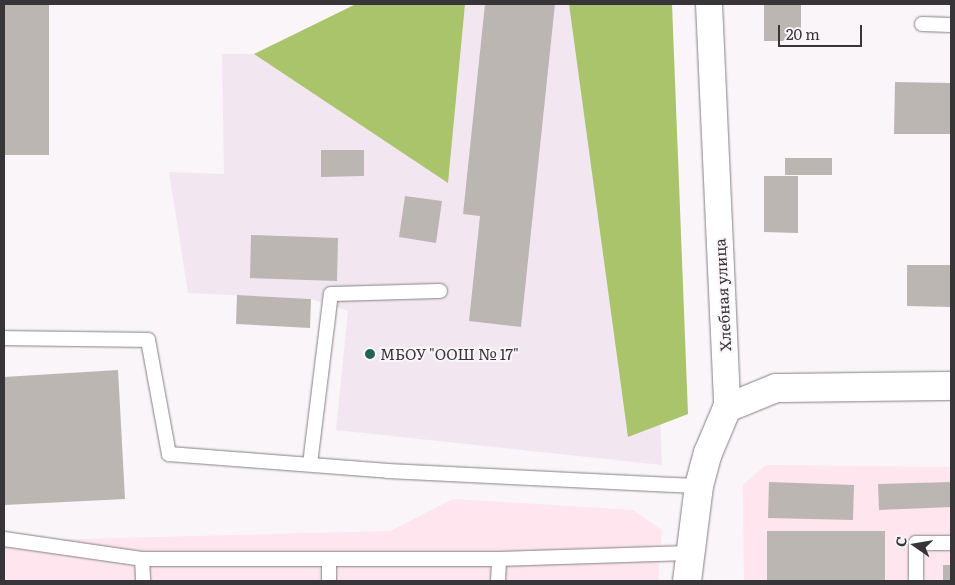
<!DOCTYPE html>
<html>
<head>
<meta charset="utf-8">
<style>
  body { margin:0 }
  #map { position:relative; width:955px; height:585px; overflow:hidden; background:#f9f5f9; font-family:Literata,serif }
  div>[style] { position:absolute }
  .industrial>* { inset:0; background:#fee5ee }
  .built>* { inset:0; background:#f2e7f1 }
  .forest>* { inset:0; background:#a9c46a }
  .building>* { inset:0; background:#bcb6b3 }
  .roads { filter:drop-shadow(0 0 1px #858085) drop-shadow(0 0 1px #858085) }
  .service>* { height:14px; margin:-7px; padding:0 7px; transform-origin:7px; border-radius:7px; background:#fff }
  .minor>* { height:26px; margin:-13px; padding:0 13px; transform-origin:13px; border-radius:13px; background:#fff }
  .tertiary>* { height:28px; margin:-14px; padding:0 14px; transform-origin:14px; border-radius:14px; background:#fff }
  .dots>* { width:14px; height:14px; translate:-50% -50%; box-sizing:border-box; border:2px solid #f9f5f9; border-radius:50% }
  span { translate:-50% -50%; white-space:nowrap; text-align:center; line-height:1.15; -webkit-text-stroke:4px #f9f5f9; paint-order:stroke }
  .street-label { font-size:15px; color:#373537 }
  .poi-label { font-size:15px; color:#373537 }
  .left { translate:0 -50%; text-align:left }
  .frame { position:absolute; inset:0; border:5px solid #373537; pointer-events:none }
  .north { position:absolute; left:890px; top:520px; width:50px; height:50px; -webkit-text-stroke:4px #f9f5f9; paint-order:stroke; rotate:283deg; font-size:14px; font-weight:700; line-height:20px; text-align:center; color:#373537 }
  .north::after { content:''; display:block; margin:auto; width:18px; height:22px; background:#373537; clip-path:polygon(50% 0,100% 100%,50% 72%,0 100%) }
  .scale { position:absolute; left:778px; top:25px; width:84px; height:22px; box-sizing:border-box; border:2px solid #373537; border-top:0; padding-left:6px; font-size:15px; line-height:18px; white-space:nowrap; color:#373537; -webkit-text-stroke:4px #f9f5f9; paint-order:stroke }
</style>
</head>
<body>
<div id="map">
  <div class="industrial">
    <i style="clip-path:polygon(766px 465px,951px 467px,951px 581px,744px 581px,743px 485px)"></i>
    <i style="clip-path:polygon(453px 499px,633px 510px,662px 530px,658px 581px,4px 581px,4px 541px,390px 531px)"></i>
  </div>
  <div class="built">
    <i style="clip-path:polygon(463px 4px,643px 4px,662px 465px,336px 430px,348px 311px,311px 299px,188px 293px,169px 172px,224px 174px,222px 54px,399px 53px)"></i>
  </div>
  <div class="forest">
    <i style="clip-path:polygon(356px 4px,465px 4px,448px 183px,254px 54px)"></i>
    <i style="clip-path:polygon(569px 4px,672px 4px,688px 414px,628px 437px)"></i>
  </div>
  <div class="building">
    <i style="clip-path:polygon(4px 4px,49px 4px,49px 155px,4px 155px)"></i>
    <i style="clip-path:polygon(485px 4px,555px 4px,521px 327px,469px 321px,480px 216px,463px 214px)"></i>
    <i style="clip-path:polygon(764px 4px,801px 4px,801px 41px,764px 41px)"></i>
    <i style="clip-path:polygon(895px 82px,951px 83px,951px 134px,894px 134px)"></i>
    <i style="clip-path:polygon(321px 150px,364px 150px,364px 176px,321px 177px)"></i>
    <i style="clip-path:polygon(785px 158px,832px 158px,832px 175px,785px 175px)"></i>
    <i style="clip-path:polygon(764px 176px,798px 176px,798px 233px,764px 232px)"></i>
    <i style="clip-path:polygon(405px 196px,442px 201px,436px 243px,399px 237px)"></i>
    <i style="clip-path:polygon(251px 235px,338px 238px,337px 281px,250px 278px)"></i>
    <i style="clip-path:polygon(907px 265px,951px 265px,951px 307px,907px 306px)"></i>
    <i style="clip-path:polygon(237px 295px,311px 299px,310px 328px,236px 324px)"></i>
    <i style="clip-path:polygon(118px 370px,125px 499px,4px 505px,4px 377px)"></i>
    <i style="clip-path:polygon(769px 482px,854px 485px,853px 520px,768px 518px)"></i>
    <i style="clip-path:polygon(951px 482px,951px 507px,879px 510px,878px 484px)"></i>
    <i style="clip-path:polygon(767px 531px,885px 531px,885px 581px,767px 581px)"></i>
    <i style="clip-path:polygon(943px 565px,951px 565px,951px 581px,943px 581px)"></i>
  </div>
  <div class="roads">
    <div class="service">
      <i style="left:922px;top:24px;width:29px;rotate:2deg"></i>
      <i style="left:4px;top:338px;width:144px;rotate:0.8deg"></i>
      <i style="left:148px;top:340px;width:116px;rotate:79.6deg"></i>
      <i style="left:169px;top:454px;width:220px;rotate:4.4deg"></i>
      <i style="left:388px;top:471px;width:311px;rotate:2.8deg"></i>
      <i style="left:310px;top:464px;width:171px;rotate:-83deg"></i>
      <i style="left:331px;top:294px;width:109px;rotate:-1.6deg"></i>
      <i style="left:4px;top:539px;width:139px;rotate:8.2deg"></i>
      <i style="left:142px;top:559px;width:357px"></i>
      <i style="left:499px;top:559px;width:190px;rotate:-1.8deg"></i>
      <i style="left:142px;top:559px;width:22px;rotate:87deg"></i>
      <i style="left:329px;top:581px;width:22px;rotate:-90deg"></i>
      <i style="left:498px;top:581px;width:22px;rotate:-87deg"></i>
      <i style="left:916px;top:581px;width:38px;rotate:-90deg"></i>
      <i style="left:916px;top:543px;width:35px"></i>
    </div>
    <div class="minor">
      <i style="left:709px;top:4px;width:404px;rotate:87.4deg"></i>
    </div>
    <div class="tertiary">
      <i style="left:687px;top:581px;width:96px;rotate:-82.8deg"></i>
      <i style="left:699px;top:486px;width:34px;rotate:-75deg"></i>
      <i style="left:708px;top:453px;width:49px;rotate:-67.1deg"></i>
      <i style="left:727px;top:408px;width:53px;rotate:-22.2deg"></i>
      <i style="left:776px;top:388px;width:175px;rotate:-0.7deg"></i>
    </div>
  </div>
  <div class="dots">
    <i style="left:370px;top:354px;background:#226454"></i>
  </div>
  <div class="street-label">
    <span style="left:722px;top:295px;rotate:-93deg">Хлебная улица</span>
  </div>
  <div class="poi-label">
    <span class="left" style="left:380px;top:354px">МБОУ "ООШ № 17"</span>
  </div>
  <div class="frame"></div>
  <div class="north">С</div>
  <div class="scale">20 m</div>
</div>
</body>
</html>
